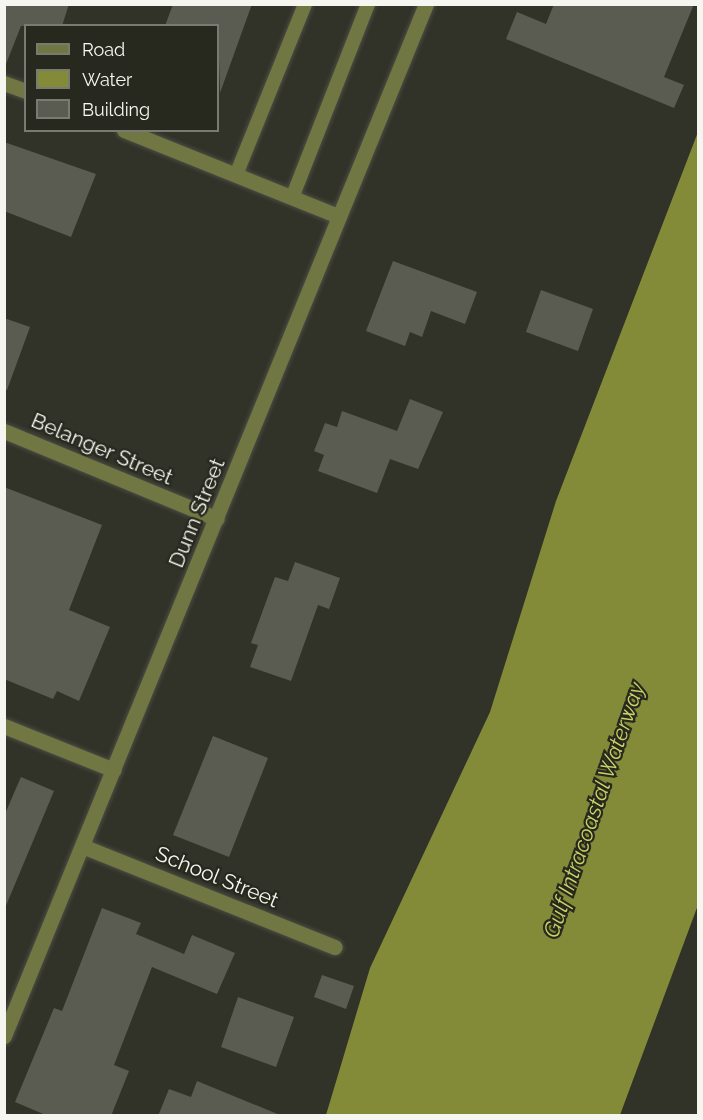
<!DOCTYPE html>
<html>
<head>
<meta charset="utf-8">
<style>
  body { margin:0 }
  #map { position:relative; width:703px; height:1120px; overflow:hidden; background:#313228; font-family:Raleway,sans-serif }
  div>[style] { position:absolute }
  .water>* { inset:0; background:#838a38 }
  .building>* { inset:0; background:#5b5c51 }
  .roads { filter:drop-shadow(0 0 2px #4c4d44) drop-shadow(0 0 2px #4c4d44) }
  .lane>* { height:14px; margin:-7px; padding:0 7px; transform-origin:7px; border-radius:7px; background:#717742 }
  .street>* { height:15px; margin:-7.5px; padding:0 7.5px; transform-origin:7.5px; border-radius:7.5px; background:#717742 }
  span { translate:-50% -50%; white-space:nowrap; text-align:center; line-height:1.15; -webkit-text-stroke:4.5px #27281e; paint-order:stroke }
  .street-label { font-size:21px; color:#f5f6ef }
  .water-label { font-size:22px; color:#c9d365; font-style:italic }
  .frame { position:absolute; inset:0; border:6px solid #f5f6ef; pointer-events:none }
  .legend { position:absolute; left:24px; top:24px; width:195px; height:108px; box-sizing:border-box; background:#27281e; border:2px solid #797a72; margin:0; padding:8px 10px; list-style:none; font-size:18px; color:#f5f6ef }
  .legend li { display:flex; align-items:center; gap:12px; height:30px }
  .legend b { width:30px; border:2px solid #797a72 }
</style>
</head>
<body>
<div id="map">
  <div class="water">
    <i style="clip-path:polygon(698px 132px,698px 905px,620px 1115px,326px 1115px,370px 968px,490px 712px,556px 501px)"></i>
  </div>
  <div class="building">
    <i style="clip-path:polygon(4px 4px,69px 4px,62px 26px,21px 26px,6px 64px)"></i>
    <i style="clip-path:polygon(173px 4px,252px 4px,220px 93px,218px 26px,165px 26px)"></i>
    <i style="clip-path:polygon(554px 4px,694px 4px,664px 77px,684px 85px,674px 108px,506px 39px,517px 12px,546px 24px)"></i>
    <i style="clip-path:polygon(4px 142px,96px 174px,71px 237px,4px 211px)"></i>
    <i style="clip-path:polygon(393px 261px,477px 292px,465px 324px,431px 311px,422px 337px,410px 332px,405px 346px,366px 331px)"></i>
    <i style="clip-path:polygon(541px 290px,593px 309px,578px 351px,526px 332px)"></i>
    <i style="clip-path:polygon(4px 318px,30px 327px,7px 390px,4px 390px)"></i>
    <i style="clip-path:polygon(410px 399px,443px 412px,418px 469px,390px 459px,377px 493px,318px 471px,324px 455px,314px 451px,325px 423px,337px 427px,342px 411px,397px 431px)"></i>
    <i style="clip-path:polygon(4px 487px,102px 525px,69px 610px,110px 627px,79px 701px,57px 691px,53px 699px,4px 679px)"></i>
    <i style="clip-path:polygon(295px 562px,340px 578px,329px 609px,318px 605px,291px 681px,250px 667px,258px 645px,251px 643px,275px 577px,288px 581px)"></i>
    <i style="clip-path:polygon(213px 736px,268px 758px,229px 857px,173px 835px)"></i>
    <i style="clip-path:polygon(21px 777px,54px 791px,5px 908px,4px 816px)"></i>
    <i style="clip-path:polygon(102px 908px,141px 923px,136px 934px,184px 954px,192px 935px,235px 953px,217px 994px,152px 967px,114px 1065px,129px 1071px,111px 1116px,48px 1116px,15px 1102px,54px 1008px,62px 1011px)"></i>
    <i style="clip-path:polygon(322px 975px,354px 986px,346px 1009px,314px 997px)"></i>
    <i style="clip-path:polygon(238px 997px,294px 1017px,276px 1067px,221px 1047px)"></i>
    <i style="clip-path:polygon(197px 1081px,280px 1115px,279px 1116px,158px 1116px,169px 1089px,191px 1097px)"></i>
  </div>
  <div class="roads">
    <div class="lane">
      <i style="left:236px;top:175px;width:184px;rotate:-68deg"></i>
      <i style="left:292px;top:198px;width:208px;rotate:-68.6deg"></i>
    </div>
    <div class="street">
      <i style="left:4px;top:83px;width:23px;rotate:20deg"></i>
      <i style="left:124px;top:130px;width:231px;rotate:21.9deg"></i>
      <i style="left:4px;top:431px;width:230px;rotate:22.4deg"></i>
      <i style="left:4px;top:726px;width:118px;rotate:21.8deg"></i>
      <i style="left:82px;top:846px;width:272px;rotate:21.8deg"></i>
      <i style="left:4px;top:1036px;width:1115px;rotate:-67.76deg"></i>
    </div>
  </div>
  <div class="street-label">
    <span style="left:102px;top:449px;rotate:23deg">Belanger Street</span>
    <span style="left:197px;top:513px;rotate:-68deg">Dunn Street</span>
    <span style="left:217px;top:877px;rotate:22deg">School Street</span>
  </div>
  <div class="water-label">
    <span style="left:594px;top:810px;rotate:-71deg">Gulf Intracoastal Waterway</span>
  </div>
  <div class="frame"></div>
  <ul class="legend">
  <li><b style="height:8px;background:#717742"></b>Road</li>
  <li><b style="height:16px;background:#838a38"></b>Water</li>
  <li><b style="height:16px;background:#5b5c51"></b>Building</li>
  </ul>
</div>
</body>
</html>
